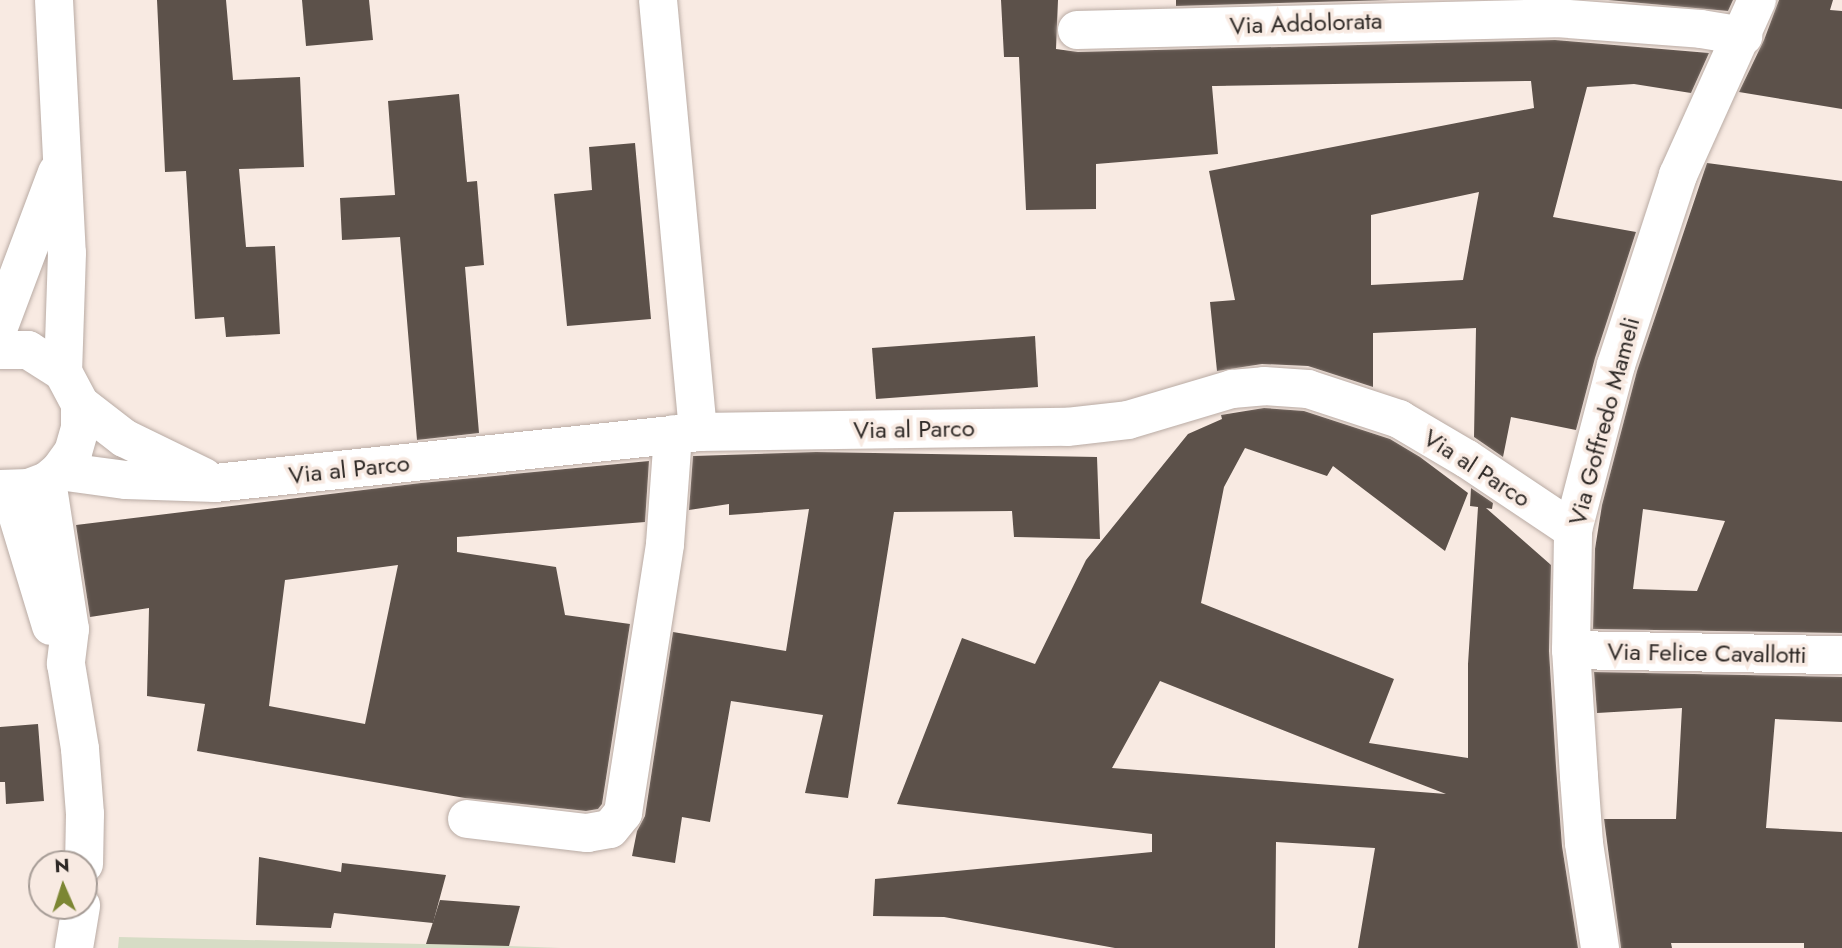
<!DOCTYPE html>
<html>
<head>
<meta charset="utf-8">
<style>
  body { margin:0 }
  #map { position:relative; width:1842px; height:948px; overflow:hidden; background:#f8eae2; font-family:Jost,sans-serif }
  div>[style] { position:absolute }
  .green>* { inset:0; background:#d6dcc5 }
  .building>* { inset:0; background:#5c514a }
  .roads { filter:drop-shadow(0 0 2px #b9aba4) drop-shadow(0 0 2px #b9aba4) }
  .minor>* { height:38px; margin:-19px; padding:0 19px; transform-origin:19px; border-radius:19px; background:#fff }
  span { translate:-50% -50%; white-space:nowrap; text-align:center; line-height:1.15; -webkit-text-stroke:7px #f8eae2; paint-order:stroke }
  .street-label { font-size:24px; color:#2e2926 }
  .north { position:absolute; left:28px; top:850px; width:70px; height:70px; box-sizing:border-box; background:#f8eae2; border:2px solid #a79d97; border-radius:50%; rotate:357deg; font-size:19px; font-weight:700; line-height:28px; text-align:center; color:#2e2926 }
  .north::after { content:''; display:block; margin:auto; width:24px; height:32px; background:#7c8633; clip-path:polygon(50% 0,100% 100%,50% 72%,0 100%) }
</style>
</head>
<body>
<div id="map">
  <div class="green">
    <i style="clip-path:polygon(119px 937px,509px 946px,561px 948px,118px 948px)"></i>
  </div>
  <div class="building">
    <i style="clip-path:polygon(157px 0,226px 0,233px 80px,300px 77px,304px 167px,239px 169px,246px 247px,275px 246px,280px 334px,226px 337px,224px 317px,195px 319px,186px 171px,165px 172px)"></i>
    <i style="clip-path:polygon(302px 0,369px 0,373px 40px,306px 46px)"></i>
    <i style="clip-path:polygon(evenodd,1001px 0,1058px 0,1056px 49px,1078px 52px,1555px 40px,1709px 53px,1691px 93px,1634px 84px,1587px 87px,1553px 217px,1636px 232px,1595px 358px,1576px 430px,1511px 417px,1503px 457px,1474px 437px,1476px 328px,1373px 333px,1373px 387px,1308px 366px,1262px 364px,1217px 371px,1210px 302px,1235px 300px,1209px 171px,1534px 108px,1531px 81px,1212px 86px,1218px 154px,1096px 164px,1096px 209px,1026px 210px,1019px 57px,1004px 57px,1001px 0,1479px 192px,1463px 280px,1371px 285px,1371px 215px,1479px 192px)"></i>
    <i style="clip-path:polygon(1176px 0,1390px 0,1176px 6px)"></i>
    <i style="clip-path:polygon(1608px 0,1733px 0,1728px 11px)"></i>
    <i style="clip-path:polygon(1779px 0,1833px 0,1830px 10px,1842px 11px,1842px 109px,1739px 92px,1764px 40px)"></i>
    <i style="clip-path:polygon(459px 94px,467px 182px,477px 181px,484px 265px,465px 267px,479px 433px,417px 440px,400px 237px,342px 240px,340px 198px,395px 195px,388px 101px)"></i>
    <i style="clip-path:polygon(635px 143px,651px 319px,567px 326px,554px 194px,592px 190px,589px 147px)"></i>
    <i style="clip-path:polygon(evenodd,1707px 163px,1842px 181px,1842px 633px,1593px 629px,1595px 549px,1602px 505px,1637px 371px,1707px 163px,1643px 509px,1725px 521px,1697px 591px,1633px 589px,1643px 509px)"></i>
    <i style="clip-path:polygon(1035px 336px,1038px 387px,876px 399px,872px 348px)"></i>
    <i style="clip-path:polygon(evenodd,1264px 408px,1304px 411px,1390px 439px,1420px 457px,1468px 493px,1445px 551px,1333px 466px,1327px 476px,1245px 448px,1224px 487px,1201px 603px,1394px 679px,1369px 743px,1468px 758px,1468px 664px,1478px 507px,1470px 506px,1471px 488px,1493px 503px,1492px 509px,1486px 508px,1551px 565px,1549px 651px,1556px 766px,1562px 846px,1578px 948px,1358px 948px,1375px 848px,1276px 842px,1275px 948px,1115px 948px,944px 917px,873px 916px,875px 879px,1152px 852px,1152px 834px,897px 804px,962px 638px,1035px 664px,1086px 560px,1188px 434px,1222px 419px,1221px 415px,1264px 408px,1160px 681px,1348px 756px,1446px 794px,1112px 768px,1160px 681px)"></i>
    <i style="clip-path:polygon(816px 452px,1097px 457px,1100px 539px,1014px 537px,1012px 511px,894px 512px,848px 798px,805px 793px,823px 715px,731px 701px,710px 822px,682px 817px,675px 863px,632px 856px,637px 831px,645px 816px,673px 632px,786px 651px,809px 509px,729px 515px,729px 504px,689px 510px,693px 456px)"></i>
    <i style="clip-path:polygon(evenodd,649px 461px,645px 522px,457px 537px,457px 552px,556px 567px,565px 615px,630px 624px,602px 804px,598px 809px,586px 811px,465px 798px,197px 751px,205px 704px,147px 696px,149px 608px,90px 617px,76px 525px,421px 483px,649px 461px,398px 565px,365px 724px,269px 706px,285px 580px,398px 565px)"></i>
    <i style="clip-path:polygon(1594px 672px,1842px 677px,1842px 722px,1775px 719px,1766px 828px,1842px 832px,1842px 948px,1804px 948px,1804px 943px,1671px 943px,1672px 948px,1621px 948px,1604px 819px,1676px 819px,1682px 708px,1597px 713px)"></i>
    <i style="clip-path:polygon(38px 724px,44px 801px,6px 804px,5px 782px,0 782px,0 727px)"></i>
    <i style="clip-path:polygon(259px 857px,341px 872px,342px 863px,446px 875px,433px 923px,334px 913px,331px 928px,256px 925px)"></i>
    <i style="clip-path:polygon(440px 900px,520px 906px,509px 946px,426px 944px)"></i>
  </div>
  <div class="roads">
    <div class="minor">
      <i style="left:54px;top:0;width:253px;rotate:87.1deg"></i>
      <i style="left:67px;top:253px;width:119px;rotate:91.9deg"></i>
      <i style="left:658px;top:0;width:434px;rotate:84.7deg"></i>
      <i style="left:1077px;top:30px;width:479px;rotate:-1.4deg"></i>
      <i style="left:1556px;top:18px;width:145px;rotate:4.3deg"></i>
      <i style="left:1701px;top:29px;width:43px;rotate:9.5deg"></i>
      <i style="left:0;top:324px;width:162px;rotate:-69.4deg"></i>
      <i style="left:0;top:350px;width:28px"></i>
      <i style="left:28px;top:350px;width:41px;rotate:32.2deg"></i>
      <i style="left:63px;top:372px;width:36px;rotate:62deg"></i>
      <i style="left:80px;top:404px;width:24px;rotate:90deg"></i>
      <i style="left:80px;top:428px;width:25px;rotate:106deg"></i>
      <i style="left:73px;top:452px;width:24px;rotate:126deg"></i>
      <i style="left:59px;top:471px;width:16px;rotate:140deg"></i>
      <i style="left:47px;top:481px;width:19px;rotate:159deg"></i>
      <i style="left:29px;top:488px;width:29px;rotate:178deg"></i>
      <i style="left:80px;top:404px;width:56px;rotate:37.7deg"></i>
      <i style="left:124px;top:438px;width:89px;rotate:26deg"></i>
      <i style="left:59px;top:471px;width:68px;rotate:7.7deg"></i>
      <i style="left:126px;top:480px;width:89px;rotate:1.9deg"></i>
      <i style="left:215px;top:483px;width:486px;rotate:-6deg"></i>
      <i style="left:698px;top:432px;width:369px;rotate:-0.8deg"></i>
      <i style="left:1067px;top:427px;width:61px;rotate:-6.5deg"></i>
      <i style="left:1128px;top:420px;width:109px;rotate:-16.6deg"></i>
      <i style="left:1232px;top:389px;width:32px;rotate:-5deg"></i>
      <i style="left:1264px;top:386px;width:44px;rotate:3.9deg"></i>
      <i style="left:1308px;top:389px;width:96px;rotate:18.2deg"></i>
      <i style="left:1399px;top:419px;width:79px;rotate:30.5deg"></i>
      <i style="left:1467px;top:459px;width:128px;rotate:33.8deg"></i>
      <i style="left:47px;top:481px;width:150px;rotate:81.2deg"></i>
      <i style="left:70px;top:629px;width:35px;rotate:97deg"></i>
      <i style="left:66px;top:664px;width:86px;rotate:80.6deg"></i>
      <i style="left:80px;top:749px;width:65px;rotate:85.6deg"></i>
      <i style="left:85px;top:814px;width:50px;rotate:91.1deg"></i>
      <i style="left:10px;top:491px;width:141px;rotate:73.1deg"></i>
      <i style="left:1571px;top:650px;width:271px;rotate:1.1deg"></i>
      <i style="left:467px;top:819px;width:121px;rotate:6.7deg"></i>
      <i style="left:587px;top:833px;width:23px;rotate:-10deg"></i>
      <i style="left:610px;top:829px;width:21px;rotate:-51deg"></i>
      <i style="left:623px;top:813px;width:272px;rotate:-81.1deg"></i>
      <i style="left:665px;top:544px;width:110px;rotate:-85.8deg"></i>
      <i style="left:74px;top:948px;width:43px;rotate:-80.5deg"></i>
      <i style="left:1600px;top:948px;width:106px;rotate:-98.7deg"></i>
      <i style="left:1584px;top:843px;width:67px;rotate:-94.3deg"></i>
      <i style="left:1579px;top:776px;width:126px;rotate:-93.6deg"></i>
      <i style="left:1571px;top:650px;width:120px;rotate:-89deg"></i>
      <i style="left:1573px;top:530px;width:171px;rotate:-75.4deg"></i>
      <i style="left:1616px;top:365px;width:200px;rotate:-71.9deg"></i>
      <i style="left:1678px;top:175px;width:192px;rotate:-65.7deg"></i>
    </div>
  </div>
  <div class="street-label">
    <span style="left:1306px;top:23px;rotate:-2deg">Via Addolorata</span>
    <span style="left:1604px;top:421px;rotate:-75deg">Via Goffredo Mameli</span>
    <span style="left:914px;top:429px;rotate:-1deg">Via al Parco</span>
    <span style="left:1477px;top:468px;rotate:33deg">Via al Parco</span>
    <span style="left:349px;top:469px;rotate:-6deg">Via al Parco</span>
    <span style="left:1707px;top:653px;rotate:1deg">Via Felice Cavallotti</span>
  </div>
  <div class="north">N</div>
</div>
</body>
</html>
